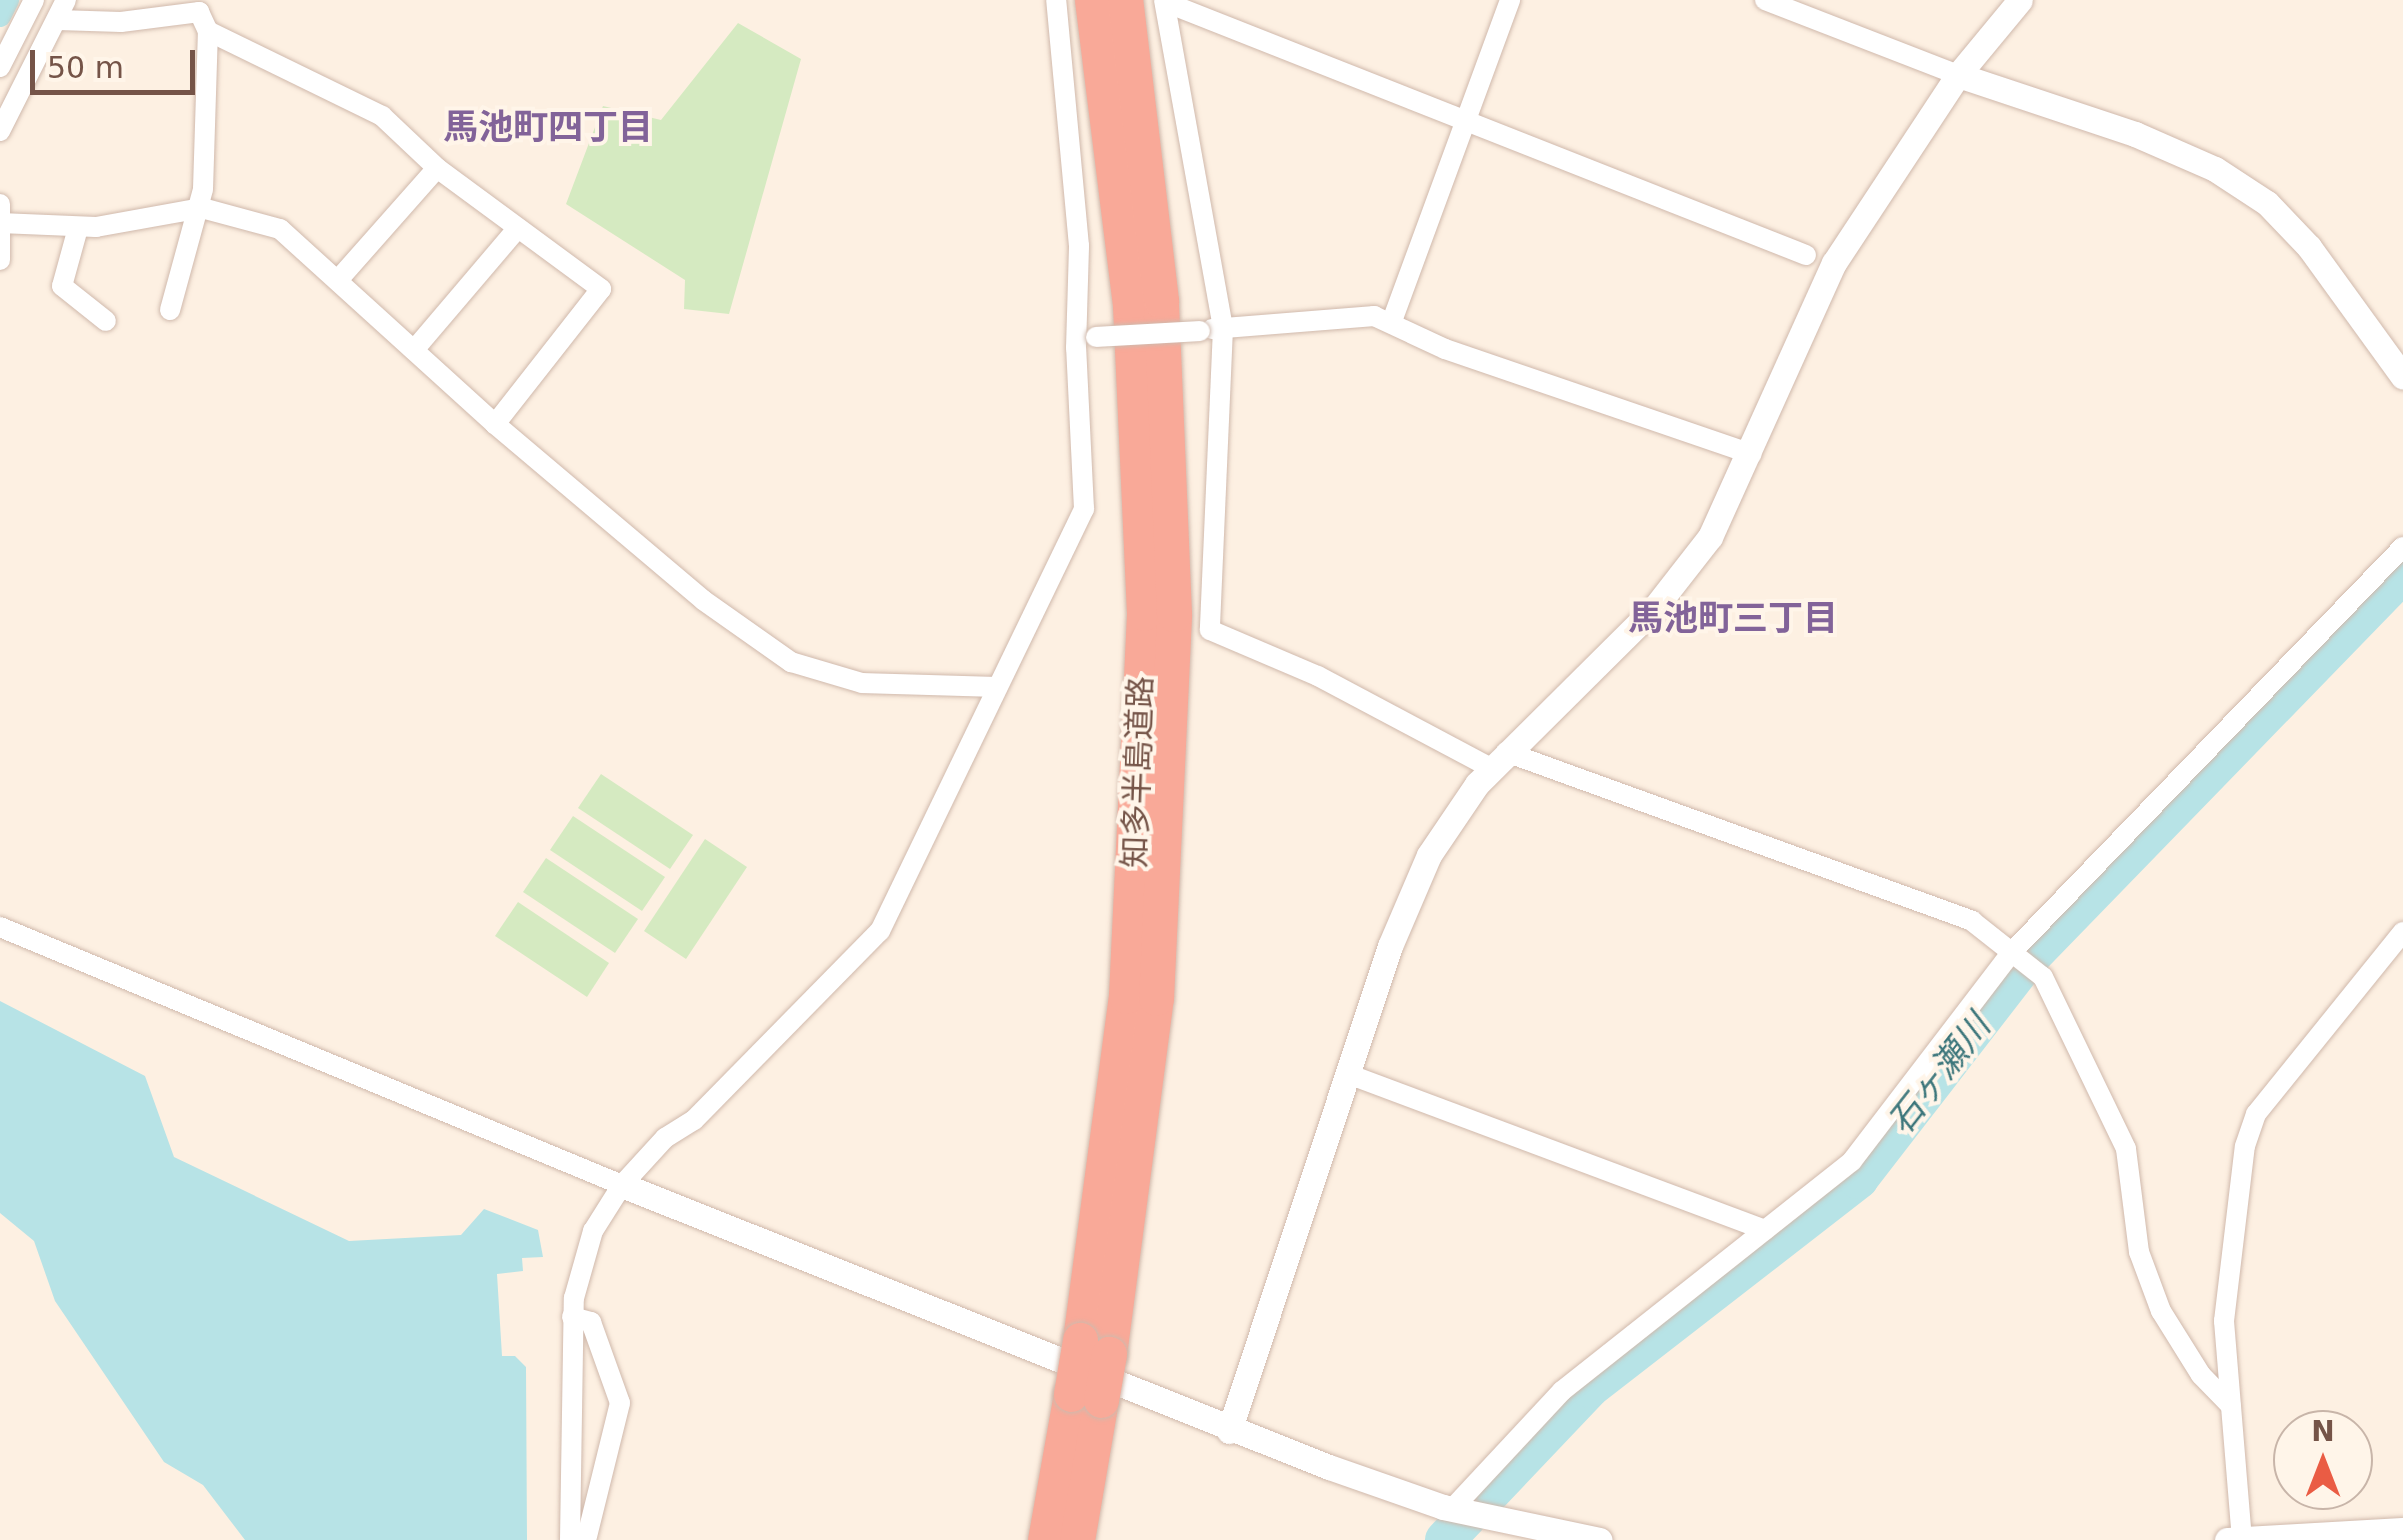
<!DOCTYPE html>
<html>
<head>
<meta charset="utf-8">
<style>
  body { margin:0 }
  #map { position:relative; width:2403px; height:1540px; overflow:hidden; background:#fdf0e2; font-family:"DejaVu Sans","Noto Sans JP",sans-serif }
  div>[style] { position:absolute }
  .green>* { inset:0; background:#d5eac1 }
  .water>* { inset:0; background:#b7e3e6 }
  .canal>* { height:22px; margin:-11px; padding:0 11px; transform-origin:11px; border-radius:11px; background:#b7e3e6 }
  .river>* { height:40px; margin:-20px; padding:0 20px; transform-origin:20px; border-radius:20px; background:#b7e3e6 }
  .roads { filter:drop-shadow(0 0 2px #d0b9ac) drop-shadow(0 0 2px #d0b9ac) }
  .minor>* { height:20px; margin:-10px; padding:0 10px; transform-origin:10px; border-radius:10px; background:#fff }
  .tertiary>* { height:25px; margin:-12.5px; padding:0 12.5px; transform-origin:12.5px; border-radius:12.5px; background:#fff }
  .motorway>* { height:35px; margin:-17.5px; padding:0 17.5px; transform-origin:17.5px; border-radius:17.5px; background:#f9a998 }
  .bridges { filter:drop-shadow(0 0 2px #d0b9ac) drop-shadow(0 0 2px #d0b9ac) }
  .minor-bridge>* { height:20px; margin:-10px; padding:0 10px; transform-origin:10px; border-radius:10px; background:#fff }
  .motorway-bridge>* { height:35px; margin:-17.5px; padding:0 17.5px; transform-origin:17.5px; border-radius:17.5px; background:#f9a998 }
  span { translate:-50% -50%; white-space:nowrap; text-align:center; line-height:1.15; -webkit-text-stroke:8px #fff5e9; paint-order:stroke }
  .street-label { font-size:32px; color:#755448 }
  .neighbourhood-label { font-size:35px; color:#826399; font-weight:700 }
  .water-label { font-size:35px; color:#3c767b; font-style:italic }
  .north { position:absolute; left:2273px; top:1410px; width:100px; height:100px; box-sizing:border-box; background:#fff5e9; border:2px solid #c8b5a9; border-radius:50%; rotate:0deg; font-size:28px; font-weight:700; line-height:40px; text-align:center; color:#755448 }
  .north::after { content:''; display:block; margin:auto; width:35px; height:45px; background:#ea5c44; clip-path:polygon(50% 0,100% 100%,50% 72%,0 100%) }
  .scale { position:absolute; left:30px; top:50px; width:165px; height:45px; box-sizing:border-box; border:5px solid #755448; border-top:0; padding-left:12px; font-size:30px; line-height:35px; white-space:nowrap; color:#755448; -webkit-text-stroke:8px #fff5e9; paint-order:stroke }
</style>
</head>
<body>
<div id="map">
  <div class="green">
    <i style="clip-path:polygon(738px 23px,801px 59px,729px 314px,684px 309px,685px 280px,566px 204px,603px 106px,661px 120px)"></i>
    <i style="clip-path:polygon(601px 774px,693px 835px,670px 869px,578px 808px)"></i>
    <i style="clip-path:polygon(573px 816px,665px 877px,642px 911px,550px 850px)"></i>
    <i style="clip-path:polygon(705px 839px,747px 867px,686px 959px,644px 931px)"></i>
    <i style="clip-path:polygon(546px 858px,638px 919px,615px 953px,523px 892px)"></i>
    <i style="clip-path:polygon(518px 902px,609px 963px,587px 997px,495px 936px)"></i>
  </div>
  <div class="water">
    <i style="clip-path:polygon(0 1001px,145px 1076px,174px 1157px,349px 1241px,461px 1235px,484px 1209px,538px 1230px,543px 1257px,522px 1258px,523px 1271px,497px 1274px,502px 1356px,515px 1356px,526px 1367px,527px 1540px,245px 1540px,203px 1485px,164px 1462px,55px 1301px,34px 1241px,0 1213px)"></i>
  </div>
  <div class="canal">
    <i style="left:0;top:16px;width:18px;rotate:-63deg"></i>
  </div>
  <div class="river">
    <i style="left:1445px;top:1540px;width:209px;rotate:-46.5deg"></i>
    <i style="left:1589px;top:1388px;width:341px;rotate:-37.8deg"></i>
    <i style="left:1858px;top:1179px;width:279px;rotate:-52.3deg"></i>
    <i style="left:2029px;top:958px;width:537px;rotate:-45.83deg"></i>
  </div>
  <div class="roads">
    <div class="minor">
      <i style="left:1164px;top:0;width:333px;rotate:79.8deg"></i>
      <i style="left:1223px;top:328px;width:302px;rotate:92.5deg"></i>
      <i style="left:1210px;top:630px;width:117px;rotate:23.1deg"></i>
      <i style="left:1318px;top:676px;width:196px;rotate:28deg"></i>
      <i style="left:1765px;top:0;width:207px;rotate:21.2deg"></i>
      <i style="left:1165px;top:2px;width:689px;rotate:21.54deg"></i>
      <i style="left:58px;top:20px;width:63px;rotate:1.8deg"></i>
      <i style="left:121px;top:22px;width:79px;rotate:-7.3deg"></i>
      <i style="left:199px;top:12px;width:21px;rotate:65deg"></i>
      <i style="left:208px;top:31px;width:194px;rotate:26deg"></i>
      <i style="left:382px;top:116px;width:76px;rotate:43.4deg"></i>
      <i style="left:0;top:67px;width:75px;rotate:-63.1deg"></i>
      <i style="left:0;top:131px;width:147px;rotate:-63.3deg"></i>
      <i style="left:0;top:204px;width:56px;rotate:90deg"></i>
      <i style="left:0;top:223px;width:96px;rotate:2.4deg"></i>
      <i style="left:96px;top:227px;width:108px;rotate:-10.2deg"></i>
      <i style="left:202px;top:208px;width:81px;rotate:15.1deg"></i>
      <i style="left:280px;top:229px;width:290px;rotate:42.2deg"></i>
      <i style="left:495px;top:424px;width:272px;rotate:40.2deg"></i>
      <i style="left:703px;top:600px;width:108px;rotate:35.2deg"></i>
      <i style="left:791px;top:662px;width:74px;rotate:16.5deg"></i>
      <i style="left:862px;top:683px;width:134px;rotate:1.7deg"></i>
      <i style="left:78px;top:228px;width:60px;rotate:105.4deg"></i>
      <i style="left:62px;top:286px;width:56px;rotate:38.5deg"></i>
      <i style="left:338px;top:280px;width:149px;rotate:-48.5deg"></i>
      <i style="left:437px;top:168px;width:204px;rotate:36.4deg"></i>
      <i style="left:601px;top:289px;width:172px;rotate:128.1deg"></i>
      <i style="left:170px;top:310px;width:125px;rotate:-74.7deg"></i>
      <i style="left:203px;top:189px;width:158px;rotate:-88.2deg"></i>
      <i style="left:1392px;top:321px;width:342px;rotate:-69.8deg"></i>
      <i style="left:1212px;top:329px;width:163px;rotate:-4.6deg"></i>
      <i style="left:1374px;top:316px;width:78px;rotate:24.9deg"></i>
      <i style="left:1445px;top:349px;width:324px;rotate:18.9deg"></i>
      <i style="left:414px;top:350px;width:160px;rotate:-49.6deg"></i>
      <i style="left:1506px;top:752px;width:496px;rotate:19.9deg"></i>
      <i style="left:1972px;top:921px;width:90px;rotate:38.3deg"></i>
      <i style="left:2043px;top:977px;width:191px;rotate:64.2deg"></i>
      <i style="left:2126px;top:1149px;width:104px;rotate:82.8deg"></i>
      <i style="left:2139px;top:1252px;width:63px;rotate:69.6deg"></i>
      <i style="left:2161px;top:1311px;width:75px;rotate:58deg"></i>
      <i style="left:2201px;top:1375px;width:43px;rotate:45.9deg"></i>
      <i style="left:0;top:927px;width:673px;rotate:22.53deg"></i>
      <i style="left:1348px;top:1074px;width:445px;rotate:20.5deg"></i>
      <i style="left:572px;top:1317px;width:20px;rotate:15deg"></i>
      <i style="left:591px;top:1322px;width:86px;rotate:70.3deg"></i>
      <i style="left:620px;top:1403px;width:141px;rotate:103.9deg"></i>
      <i style="left:1452px;top:1509px;width:161px;rotate:-47deg"></i>
      <i style="left:1562px;top:1391px;width:370px;rotate:-38.4deg"></i>
      <i style="left:1852px;top:1161px;width:263px;rotate:-52.6deg"></i>
      <i style="left:2012px;top:952px;width:563px;rotate:-46.01deg"></i>
      <i style="left:570px;top:1540px;width:242px;rotate:-89.1deg"></i>
      <i style="left:574px;top:1298px;width:70px;rotate:-74.2deg"></i>
      <i style="left:593px;top:1231px;width:54px;rotate:-57.8deg"></i>
      <i style="left:622px;top:1185px;width:64px;rotate:-47.5deg"></i>
      <i style="left:665px;top:1138px;width:34px;rotate:-32deg"></i>
      <i style="left:694px;top:1120px;width:265px;rotate:-45.5deg"></i>
      <i style="left:880px;top:931px;width:469px;rotate:-64.2deg"></i>
      <i style="left:1084px;top:509px;width:161px;rotate:-92.8deg"></i>
      <i style="left:1076px;top:348px;width:102px;rotate:-88.3deg"></i>
      <i style="left:1079px;top:246px;width:247px;rotate:-95.3deg"></i>
      <i style="left:2242px;top:1540px;width:220px;rotate:-94.7deg"></i>
      <i style="left:2224px;top:1321px;width:176px;rotate:-83.2deg"></i>
      <i style="left:2245px;top:1146px;width:34px;rotate:-71deg"></i>
      <i style="left:2256px;top:1114px;width:234px;rotate:-51.1deg"></i>
    </div>
    <div class="tertiary">
      <i style="left:1958px;top:75px;width:187px;rotate:18.4deg"></i>
      <i style="left:2135px;top:134px;width:87px;rotate:23.6deg"></i>
      <i style="left:2215px;top:169px;width:62px;rotate:33.2deg"></i>
      <i style="left:2267px;top:203px;width:61px;rotate:46.3deg"></i>
      <i style="left:2309px;top:247px;width:160px;rotate:54.1deg"></i>
      <i style="left:622px;top:1185px;width:761px;rotate:21.75deg"></i>
      <i style="left:1329px;top:1467px;width:121px;rotate:19.3deg"></i>
      <i style="left:1443px;top:1507px;width:160px;rotate:11.9deg"></i>
      <i style="left:1229px;top:1431px;width:511px;rotate:-71.64deg"></i>
      <i style="left:1390px;top:946px;width:99px;rotate:-66.8deg"></i>
      <i style="left:1429px;top:855px;width:86px;rotate:-55.9deg"></i>
      <i style="left:1477px;top:784px;width:252px;rotate:-44.8deg"></i>
      <i style="left:1656px;top:606px;width:88px;rotate:-52deg"></i>
      <i style="left:1710px;top:537px;width:301px;rotate:-65.7deg"></i>
      <i style="left:1834px;top:263px;width:225px;rotate:-56.6deg"></i>
      <i style="left:1958px;top:75px;width:97px;rotate:-50.4deg"></i>
      <i style="left:2227px;top:1540px;width:176px;rotate:-3.3deg"></i>
    </div>
    <div class="motorway">
      <i style="left:1080px;top:1340px;width:347px;rotate:-82.4deg"></i>
      <i style="left:1126px;top:996px;width:383px;rotate:-87.3deg"></i>
      <i style="left:1144px;top:613px;width:308px;rotate:-92.6deg"></i>
      <i style="left:1130px;top:305px;width:307px;rotate:-97.1deg"></i>
      <i style="left:1109px;top:1354px;width:359px;rotate:-82.5deg"></i>
      <i style="left:1156px;top:998px;width:384px;rotate:-87.3deg"></i>
      <i style="left:1174px;top:614px;width:314px;rotate:-92.4deg"></i>
      <i style="left:1161px;top:300px;width:302px;rotate:-96.8deg"></i>
      <i style="left:1045px;top:1540px;width:148px;rotate:-79.9deg"></i>
      <i style="left:1077px;top:1540px;width:142px;rotate:-80.3deg"></i>
    </div>
  </div>
  <div class="bridges">
    <div class="minor-bridge">
      <i style="left:1096px;top:337px;width:104px;rotate:-3.3deg"></i>
    </div>
    <div class="motorway-bridge">
      <i style="left:1071px;top:1394px;width:55px;rotate:-80.5deg"></i>
      <i style="left:1101px;top:1400px;width:47px;rotate:-80.1deg"></i>
    </div>
  </div>
  <div class="street-label">
    <span style="left:1138px;top:772px;rotate:-88deg">知多半島道路</span>
  </div>
  <div class="neighbourhood-label">
    <span style="left:548px;top:127px">馬池町四丁目</span>
    <span style="left:1733px;top:618px">馬池町三丁目</span>
  </div>
  <div class="water-label">
    <span style="left:1939px;top:1074px;rotate:-52deg">石ヶ瀬川</span>
  </div>
  <div class="north">N</div>
  <div class="scale">50 m</div>
</div>
</body>
</html>
